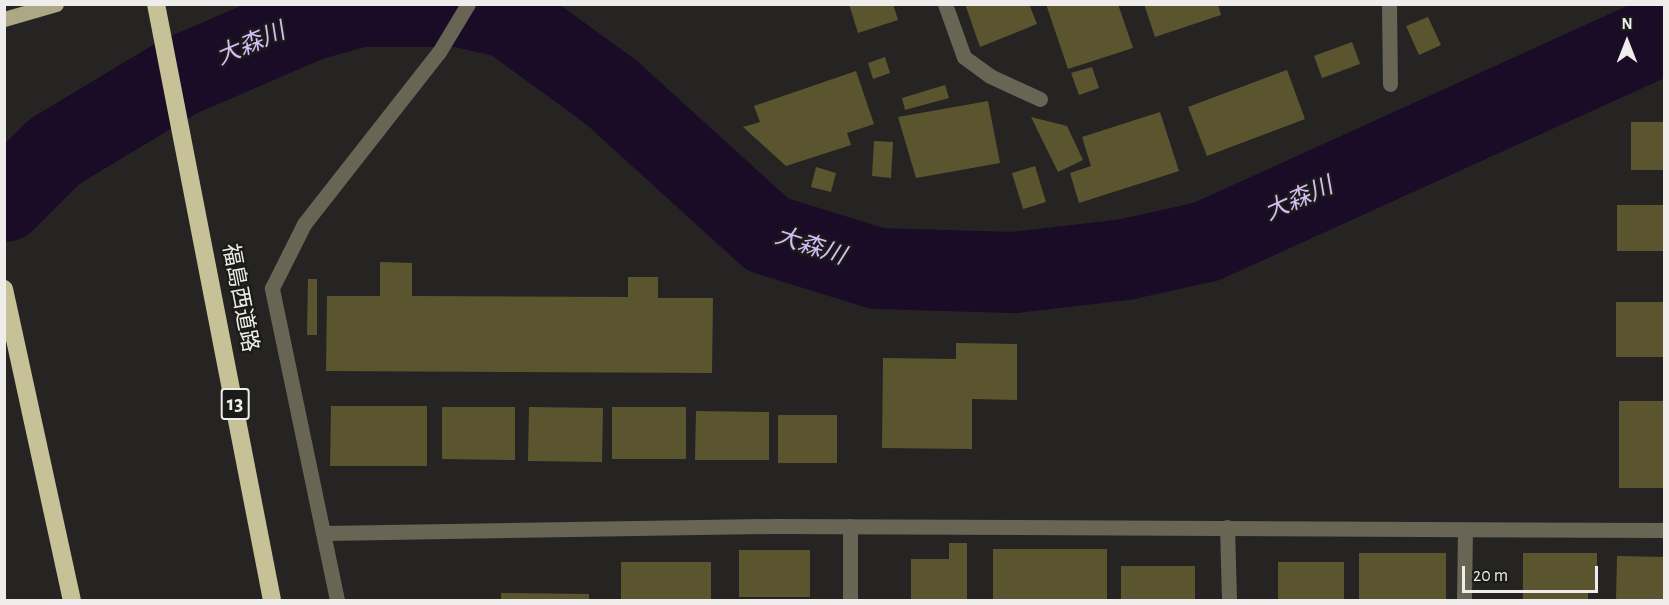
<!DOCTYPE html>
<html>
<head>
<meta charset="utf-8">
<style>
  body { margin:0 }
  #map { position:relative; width:1669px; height:605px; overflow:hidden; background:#252422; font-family:"Alegreya Sans","Noto Sans JP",sans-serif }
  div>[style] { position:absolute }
  .river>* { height:81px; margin:-40.5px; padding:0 40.5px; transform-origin:40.5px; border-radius:40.5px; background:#1a0b27 }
  .building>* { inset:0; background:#5b552f }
  .minor>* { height:15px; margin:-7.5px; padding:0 7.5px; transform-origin:7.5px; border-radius:7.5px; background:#686555 }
  .major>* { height:15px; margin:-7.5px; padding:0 7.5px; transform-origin:7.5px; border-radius:7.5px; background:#aca785 }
  .highway>* { height:18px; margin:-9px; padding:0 9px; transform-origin:9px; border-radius:9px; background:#c7c197 }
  span { translate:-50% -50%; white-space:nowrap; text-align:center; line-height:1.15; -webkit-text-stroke:4.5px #1b1b19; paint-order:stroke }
  .shield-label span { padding:2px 4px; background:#1b1b19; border:2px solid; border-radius:4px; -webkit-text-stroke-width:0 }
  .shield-label { font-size:21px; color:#eeedec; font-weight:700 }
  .street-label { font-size:22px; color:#eeedec }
  .water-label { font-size:24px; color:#d8bcf7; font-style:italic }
  .frame { position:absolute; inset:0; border:6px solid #eeedec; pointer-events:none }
  .north { position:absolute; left:1597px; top:12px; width:60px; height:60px; -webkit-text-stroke:4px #1b1b19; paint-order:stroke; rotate:0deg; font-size:16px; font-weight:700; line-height:24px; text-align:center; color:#eeedec }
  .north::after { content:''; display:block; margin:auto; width:21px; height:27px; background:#eeedec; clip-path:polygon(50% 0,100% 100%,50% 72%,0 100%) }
  .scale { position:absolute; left:1462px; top:566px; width:136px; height:27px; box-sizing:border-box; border:3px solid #eeedec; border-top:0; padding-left:8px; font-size:18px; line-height:21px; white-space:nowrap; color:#eeedec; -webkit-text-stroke:4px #1b1b19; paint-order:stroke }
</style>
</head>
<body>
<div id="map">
  <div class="river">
    <i style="left:4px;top:201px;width:71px;rotate:-45deg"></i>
    <i style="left:54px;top:151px;width:146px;rotate:-31deg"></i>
    <i style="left:179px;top:76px;width:142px;rotate:-23.3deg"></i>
    <i style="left:309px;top:20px;width:51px;rotate:-15.9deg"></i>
    <i style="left:358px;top:6px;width:100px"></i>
    <i style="left:458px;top:6px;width:51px;rotate:12.4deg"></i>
    <i style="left:508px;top:17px;width:127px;rotate:36.1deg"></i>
    <i style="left:611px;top:92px;width:211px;rotate:42.3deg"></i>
    <i style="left:767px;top:234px;width:115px;rotate:17.2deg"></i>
    <i style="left:877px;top:268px;width:136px;rotate:1.7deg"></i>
    <i style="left:1013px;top:272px;width:113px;rotate:-6.6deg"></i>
    <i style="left:1125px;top:259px;width:83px;rotate:-12.5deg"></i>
    <i style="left:1206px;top:241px;width:503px;rotate:-24.43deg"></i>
  </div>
  <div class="building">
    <i style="clip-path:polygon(849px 4px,893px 4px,898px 20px,858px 33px)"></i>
    <i style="clip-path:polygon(965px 4px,1029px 4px,1037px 24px,980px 47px)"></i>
    <i style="clip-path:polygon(1046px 4px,1118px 4px,1133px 48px,1068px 69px)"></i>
    <i style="clip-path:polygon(1144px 4px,1218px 4px,1221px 15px,1155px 37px)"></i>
    <i style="clip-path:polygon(1428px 17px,1441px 45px,1419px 55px,1406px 26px)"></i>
    <i style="clip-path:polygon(1352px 42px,1360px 64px,1322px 78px,1314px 56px)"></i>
    <i style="clip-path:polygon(885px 57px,890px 73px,873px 79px,868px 63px)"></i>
    <i style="clip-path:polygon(1092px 67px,1099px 88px,1079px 95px,1071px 73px)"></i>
    <i style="clip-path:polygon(1287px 70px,1305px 119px,1207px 156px,1188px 107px)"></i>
    <i style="clip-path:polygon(856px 71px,874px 124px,847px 133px,851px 145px,786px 166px,743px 127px,760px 122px,754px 106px)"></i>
    <i style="clip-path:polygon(945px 85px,949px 98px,905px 110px,902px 98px)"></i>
    <i style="clip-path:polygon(988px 101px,1000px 163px,916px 178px,898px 117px)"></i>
    <i style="clip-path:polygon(1160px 112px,1179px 171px,1079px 203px,1070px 173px,1091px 166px,1082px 137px)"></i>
    <i style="clip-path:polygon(1031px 117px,1067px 126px,1083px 160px,1058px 172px)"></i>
    <i style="clip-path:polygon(1631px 122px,1664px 122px,1664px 170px,1631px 170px)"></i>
    <i style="clip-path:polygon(874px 141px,893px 142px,891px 178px,872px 176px)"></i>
    <i style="clip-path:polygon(1035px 166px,1046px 202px,1023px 209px,1012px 173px)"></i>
    <i style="clip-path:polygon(816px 167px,836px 173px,831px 192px,811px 187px)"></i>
    <i style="clip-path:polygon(1617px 205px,1664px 205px,1664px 251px,1617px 251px)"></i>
    <i style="clip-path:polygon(380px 262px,412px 263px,412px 296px,628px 297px,628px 277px,658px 277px,658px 298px,713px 298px,712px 373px,326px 371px,327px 296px,380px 296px)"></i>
    <i style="clip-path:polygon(308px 279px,317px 279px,317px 335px,307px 335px)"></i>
    <i style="clip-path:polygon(1616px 302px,1664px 302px,1664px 357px,1616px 357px)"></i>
    <i style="clip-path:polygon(956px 343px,1017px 344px,1017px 400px,972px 399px,972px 449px,882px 448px,883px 358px,956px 359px)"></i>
    <i style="clip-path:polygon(1619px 401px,1664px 401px,1664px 488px,1619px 488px)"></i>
    <i style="clip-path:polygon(331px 406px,427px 406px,427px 466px,330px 466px)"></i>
    <i style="clip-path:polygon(442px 407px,515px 407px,515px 460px,442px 459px)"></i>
    <i style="clip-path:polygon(529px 407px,603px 408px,602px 462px,528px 461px)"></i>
    <i style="clip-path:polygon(612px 407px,686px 407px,686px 459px,612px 459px)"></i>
    <i style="clip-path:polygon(696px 411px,769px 412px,769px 460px,695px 460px)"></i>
    <i style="clip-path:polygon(778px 415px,837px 415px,837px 463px,778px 463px)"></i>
    <i style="clip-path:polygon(949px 543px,967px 543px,967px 600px,911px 600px,911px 559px,949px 559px)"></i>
    <i style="clip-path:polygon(993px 549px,1107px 549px,1107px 600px,993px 600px)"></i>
    <i style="clip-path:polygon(739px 550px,810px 550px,810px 597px,739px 597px)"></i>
    <i style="clip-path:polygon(1359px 553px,1446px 553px,1446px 600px,1359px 600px)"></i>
    <i style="clip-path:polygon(1523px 553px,1597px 553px,1597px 593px,1588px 593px,1588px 600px,1523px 600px)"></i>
    <i style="clip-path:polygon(1617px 556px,1664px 557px,1664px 600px,1616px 600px)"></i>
    <i style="clip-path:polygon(621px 562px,711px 562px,711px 600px,621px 600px)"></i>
    <i style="clip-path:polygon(1278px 562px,1344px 562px,1344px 600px,1278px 600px)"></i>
    <i style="clip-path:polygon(1121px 566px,1195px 566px,1195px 599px,1121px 600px)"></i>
    <i style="clip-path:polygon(501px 593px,589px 594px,589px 600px,501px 600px)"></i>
  </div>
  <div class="minor">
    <i style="left:945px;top:4px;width:56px;rotate:70.3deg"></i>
    <i style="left:964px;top:57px;width:32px;rotate:36deg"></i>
    <i style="left:990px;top:76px;width:55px;rotate:24.7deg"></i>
    <i style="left:1389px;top:4px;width:80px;rotate:89.3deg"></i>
    <i style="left:850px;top:526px;width:74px;rotate:90deg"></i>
    <i style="left:1227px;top:527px;width:73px;rotate:88.4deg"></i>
    <i style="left:324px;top:533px;width:452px;rotate:-0.9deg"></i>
    <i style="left:776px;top:526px;width:888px;rotate:0.26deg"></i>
    <i style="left:337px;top:600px;width:319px;rotate:-101.8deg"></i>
    <i style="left:272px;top:288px;width:72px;rotate:-63.4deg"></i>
    <i style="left:304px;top:224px;width:219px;rotate:-51.9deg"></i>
    <i style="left:439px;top:52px;width:56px;rotate:-58.9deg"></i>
    <i style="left:1464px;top:600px;width:68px;rotate:-89.2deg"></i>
  </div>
  <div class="major">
    <i style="left:4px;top:19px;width:54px;rotate:-16.1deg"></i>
  </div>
  <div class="highway">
    <i style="left:156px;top:4px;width:607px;rotate:78.99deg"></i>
    <i style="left:4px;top:289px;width:318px;rotate:77.7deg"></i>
  </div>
  <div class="shield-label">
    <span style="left:235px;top:404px">13</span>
  </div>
  <div class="street-label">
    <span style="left:240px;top:298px;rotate:79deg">福島西道路</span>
  </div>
  <div class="water-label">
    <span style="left:251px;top:45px;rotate:-23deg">大森川</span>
    <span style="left:1299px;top:200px;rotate:-24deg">大森川</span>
    <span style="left:810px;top:247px;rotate:18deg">大森川</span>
  </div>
  <div class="frame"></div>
  <div class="north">N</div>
  <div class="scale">20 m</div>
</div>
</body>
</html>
